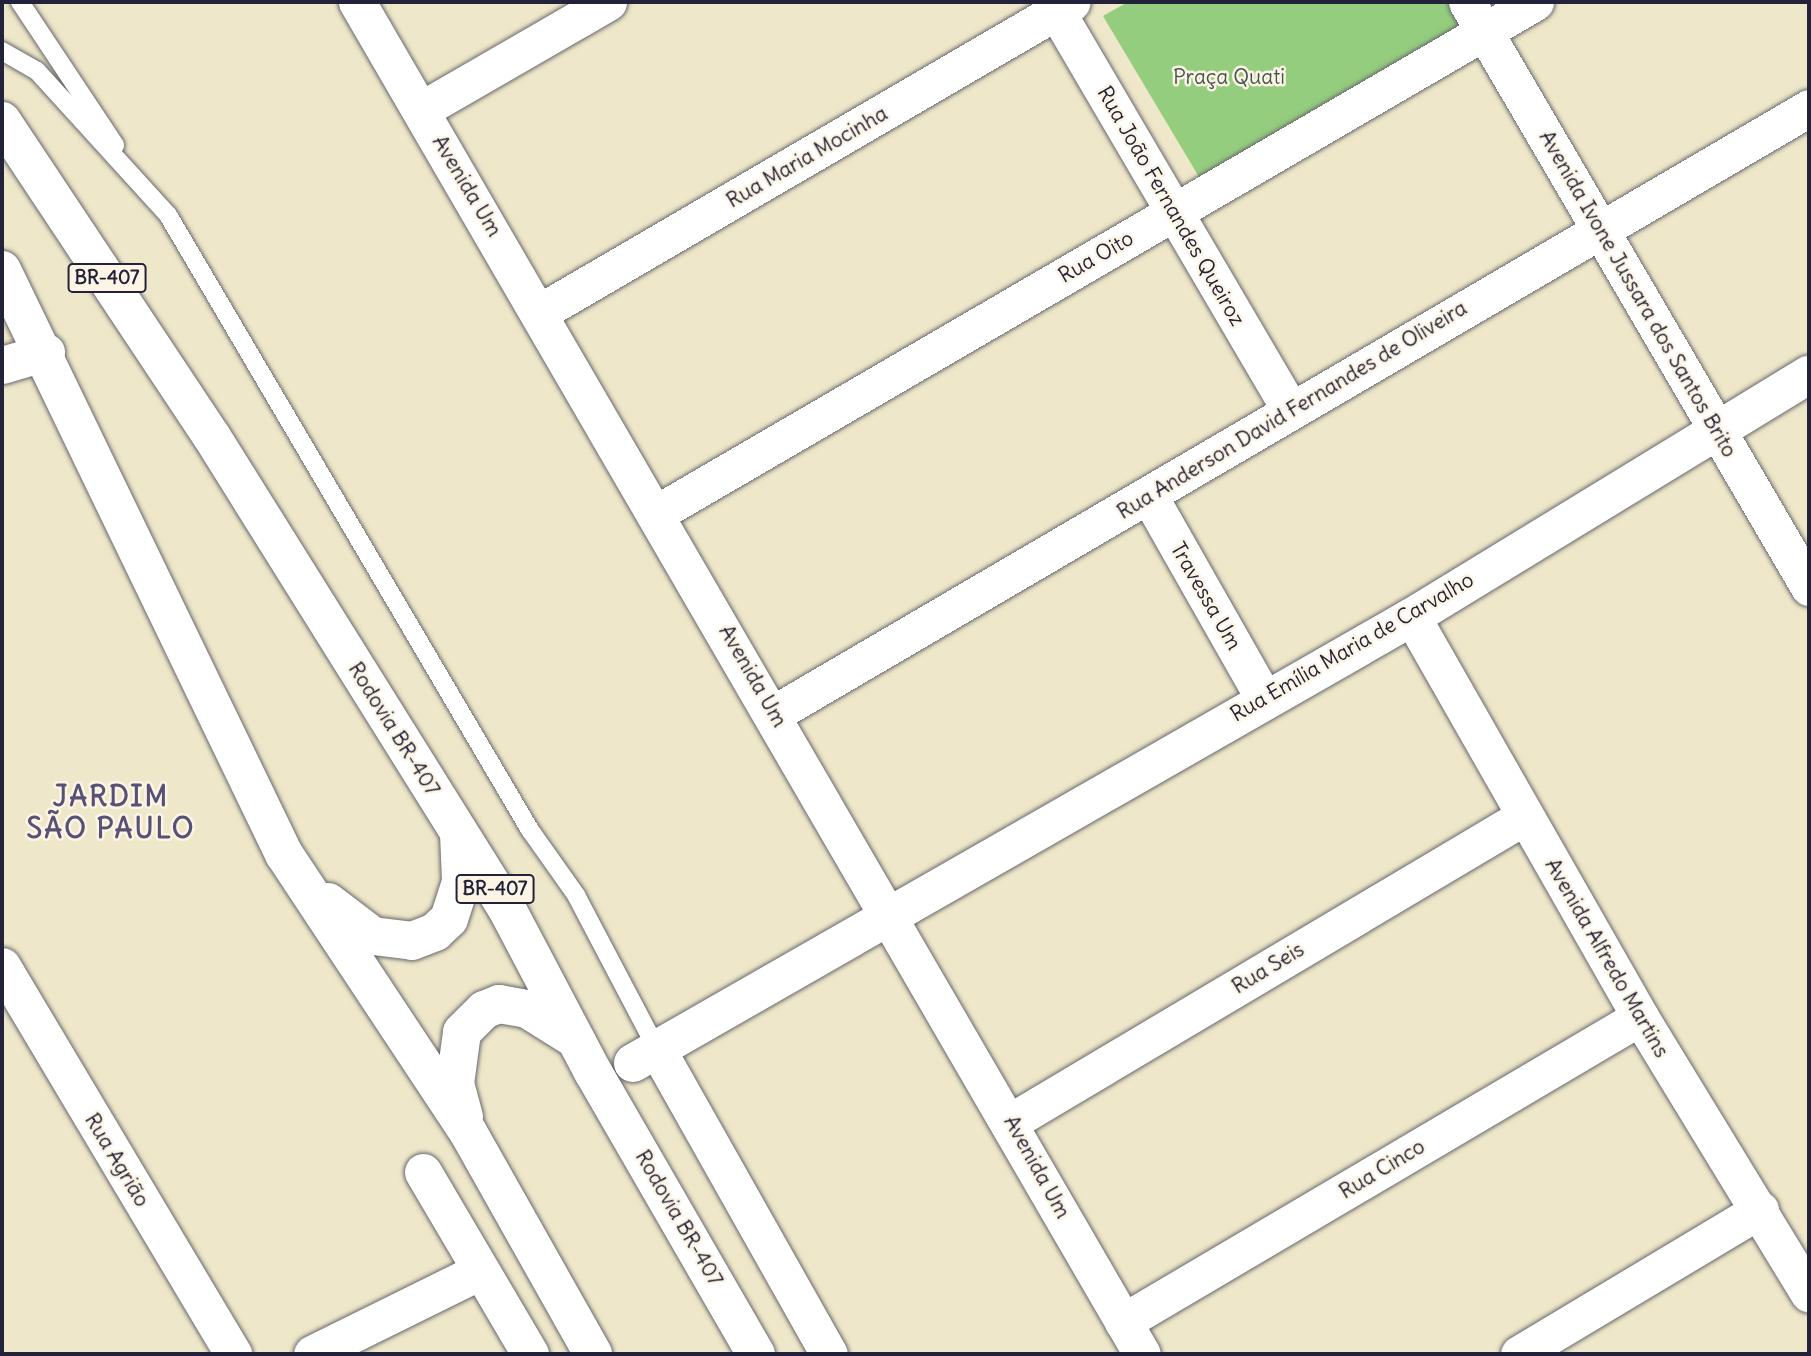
<!DOCTYPE html>
<html>
<head>
<meta charset="utf-8">
<style>
  body { margin:0 }
  #map { position:relative; width:1811px; height:1356px; overflow:hidden; background:#eee7c9; font-family:Delius,sans-serif }
  div>[style] { position:absolute }
  .green>* { inset:0; background:#95cd7f }
  .roads { filter:drop-shadow(0 0 2px #69676d) drop-shadow(0 0 2px #69676d) }
  .service>* { height:18px; margin:-9px; padding:0 9px; transform-origin:9px; border-radius:9px; background:#fff }
  .minor>* { height:37px; margin:-18.5px; padding:0 18.5px; transform-origin:18.5px; border-radius:18.5px; background:#fff }
  .tertiary>* { height:38px; margin:-19px; padding:0 19px; transform-origin:19px; border-radius:19px; background:#fff }
  .trunk>* { height:38px; margin:-19px; padding:0 19px; transform-origin:19px; border-radius:19px; background:#fff }
  span { translate:-50% -50%; white-space:nowrap; text-align:center; line-height:1.15; -webkit-text-stroke:5px #fcf5e5; paint-order:stroke }
  .shield-label span { padding:2px 5px; background:#fcf5e5; border:2px solid; border-radius:5px; -webkit-text-stroke-width:0 }
  .shield-label { font-size:19px; color:#22223b; font-weight:700 }
  .park-label { font-size:21px; color:#44554f }
  .street-label { font-size:21px; color:#22223b }
  .district-label { font-size:28px; color:#575176; font-weight:700; letter-spacing:2px }
  .frame { position:absolute; inset:0; border:4px solid #22223b; pointer-events:none }
</style>
</head>
<body>
<div id="map">
  <div class="green">
    <i style="clip-path:polygon(1128px 2px,1466px 2px,1477px 21px,1202px 182px,1103px 16px)"></i>
  </div>
  <div class="roads">
    <div class="service">
      <i style="left:20px;top:2px;width:172px;rotate:56.4deg"></i>
      <i style="left:2px;top:51px;width:40px;rotate:29.7deg"></i>
      <i style="left:37px;top:71px;width:195px;rotate:47.7deg"></i>
      <i style="left:168px;top:215px;width:714px;rotate:59.52deg"></i>
      <i style="left:530px;top:830px;width:80px;rotate:54.7deg"></i>
      <i style="left:576px;top:895px;width:174px;rotate:62.3deg"></i>
    </div>
    <div class="minor">
      <i style="left:357px;top:2px;width:1563px;rotate:59.86deg"></i>
      <i style="left:1051px;top:2px;width:473px;rotate:59.6deg"></i>
      <i style="left:1467px;top:2px;width:678px;rotate:59.69deg"></i>
      <i style="left:421px;top:110px;width:216px;rotate:-30deg"></i>
      <i style="left:542px;top:311px;width:613px;rotate:-30.24deg"></i>
      <i style="left:2px;top:365px;width:46px;rotate:-16.5deg"></i>
      <i style="left:1149px;top:496px;width:231px;rotate:60.4deg"></i>
      <i style="left:657px;top:513px;width:1016px;rotate:-30.2deg"></i>
      <i style="left:1412px;top:617px;width:460px;rotate:60.3deg"></i>
      <i style="left:1640px;top:1017px;width:324px;rotate:58.6deg"></i>
      <i style="left:775px;top:713px;width:1198px;rotate:-30.33deg"></i>
      <i style="left:2px;top:966px;width:452px;rotate:59.2deg"></i>
      <i style="left:657px;top:1049px;width:350px;rotate:60.6deg"></i>
      <i style="left:1012px;top:1121px;width:597px;rotate:-30.73deg"></i>
      <i style="left:423px;top:1172px;width:211px;rotate:59.5deg"></i>
      <i style="left:1123px;top:1322px;width:600px;rotate:-30.54deg"></i>
      <i style="left:312px;top:1354px;width:185px;rotate:-26.3deg"></i>
      <i style="left:1519px;top:1354px;width:281px;rotate:-30.9deg"></i>
    </div>
    <div class="tertiary">
      <i style="left:633px;top:1063px;width:898px;rotate:-29.79deg"></i>
      <i style="left:1412px;top:617px;width:465px;rotate:-31.4deg"></i>
    </div>
    <div class="trunk">
      <i style="left:2px;top:121px;width:379px;rotate:56.4deg"></i>
      <i style="left:212px;top:437px;width:557px;rotate:57.99deg"></i>
      <i style="left:507px;top:909px;width:184px;rotate:62.2deg"></i>
      <i style="left:593px;top:1072px;width:326px;rotate:60deg"></i>
      <i style="left:2px;top:270px;width:649px;rotate:64.23deg"></i>
      <i style="left:284px;top:854px;width:333px;rotate:56.5deg"></i>
      <i style="left:468px;top:1132px;width:255px;rotate:60.6deg"></i>
      <i style="left:328px;top:902px;width:56px;rotate:37.1deg"></i>
      <i style="left:373px;top:936px;width:39px;rotate:7deg"></i>
      <i style="left:412px;top:941px;width:25px;rotate:-21deg"></i>
      <i style="left:435px;top:932px;width:19px;rotate:-43deg"></i>
      <i style="left:449px;top:919px;width:40px;rotate:-72deg"></i>
      <i style="left:461px;top:881px;width:47px;rotate:-92.4deg"></i>
      <i style="left:464px;top:1117px;width:34px;rotate:-105deg"></i>
      <i style="left:455px;top:1084px;width:52px;rotate:-82.3deg"></i>
      <i style="left:462px;top:1032px;width:31px;rotate:-45deg"></i>
      <i style="left:484px;top:1010px;width:16px;rotate:-22deg"></i>
      <i style="left:499px;top:1004px;width:28px;rotate:10deg"></i>
      <i style="left:527px;top:1009px;width:57px;rotate:32deg"></i>
    </div>
  </div>
  <div class="shield-label">
    <span style="left:107px;top:278px">BR-407</span>
    <span style="left:495px;top:889px">BR-407</span>
  </div>
  <div class="park-label">
    <span style="left:1229px;top:77px">Praça Quati</span>
  </div>
  <div class="street-label">
    <span style="left:807px;top:157px;rotate:-30deg">Rua Maria Mocinha</span>
    <span style="left:467px;top:186px;rotate:59deg">Avenida Um</span>
    <span style="left:1171px;top:206px;rotate:60deg">Rua João Fernandes Queiroz</span>
    <span style="left:1096px;top:257px;rotate:-30deg">Rua Oito</span>
    <span style="left:1638px;top:294px;rotate:60deg">Avenida Ivone Jussara dos Santos Brito</span>
    <span style="left:1292px;top:410px;rotate:-31deg">Rua Anderson David Fernandes de Oliveira</span>
    <span style="left:1206px;top:596px;rotate:60deg">Travessa Um</span>
    <span style="left:1352px;top:647px;rotate:-30deg">Rua Emília Maria de Carvalho</span>
    <span style="left:753px;top:676px;rotate:60deg">Avenida Um</span>
    <span style="left:394px;top:729px;rotate:58deg">Rodovia BR-407</span>
    <span style="left:1607px;top:958px;rotate:60deg">Avenida Alfredo Martins</span>
    <span style="left:1268px;top:968px;rotate:-31deg">Rua Seis</span>
    <span style="left:117px;top:1160px;rotate:59deg">Rua Agrião</span>
    <span style="left:1037px;top:1167px;rotate:61deg">Avenida Um</span>
    <span style="left:1382px;top:1169px;rotate:-31deg">Rua Cinco</span>
    <span style="left:679px;top:1218px;rotate:60deg">Rodovia BR-407</span>
  </div>
  <div class="district-label">
    <span style="left:111px;top:812px">JARDIM<br>SÃO PAULO</span>
  </div>
  <div class="frame"></div>
</div>
</body>
</html>
